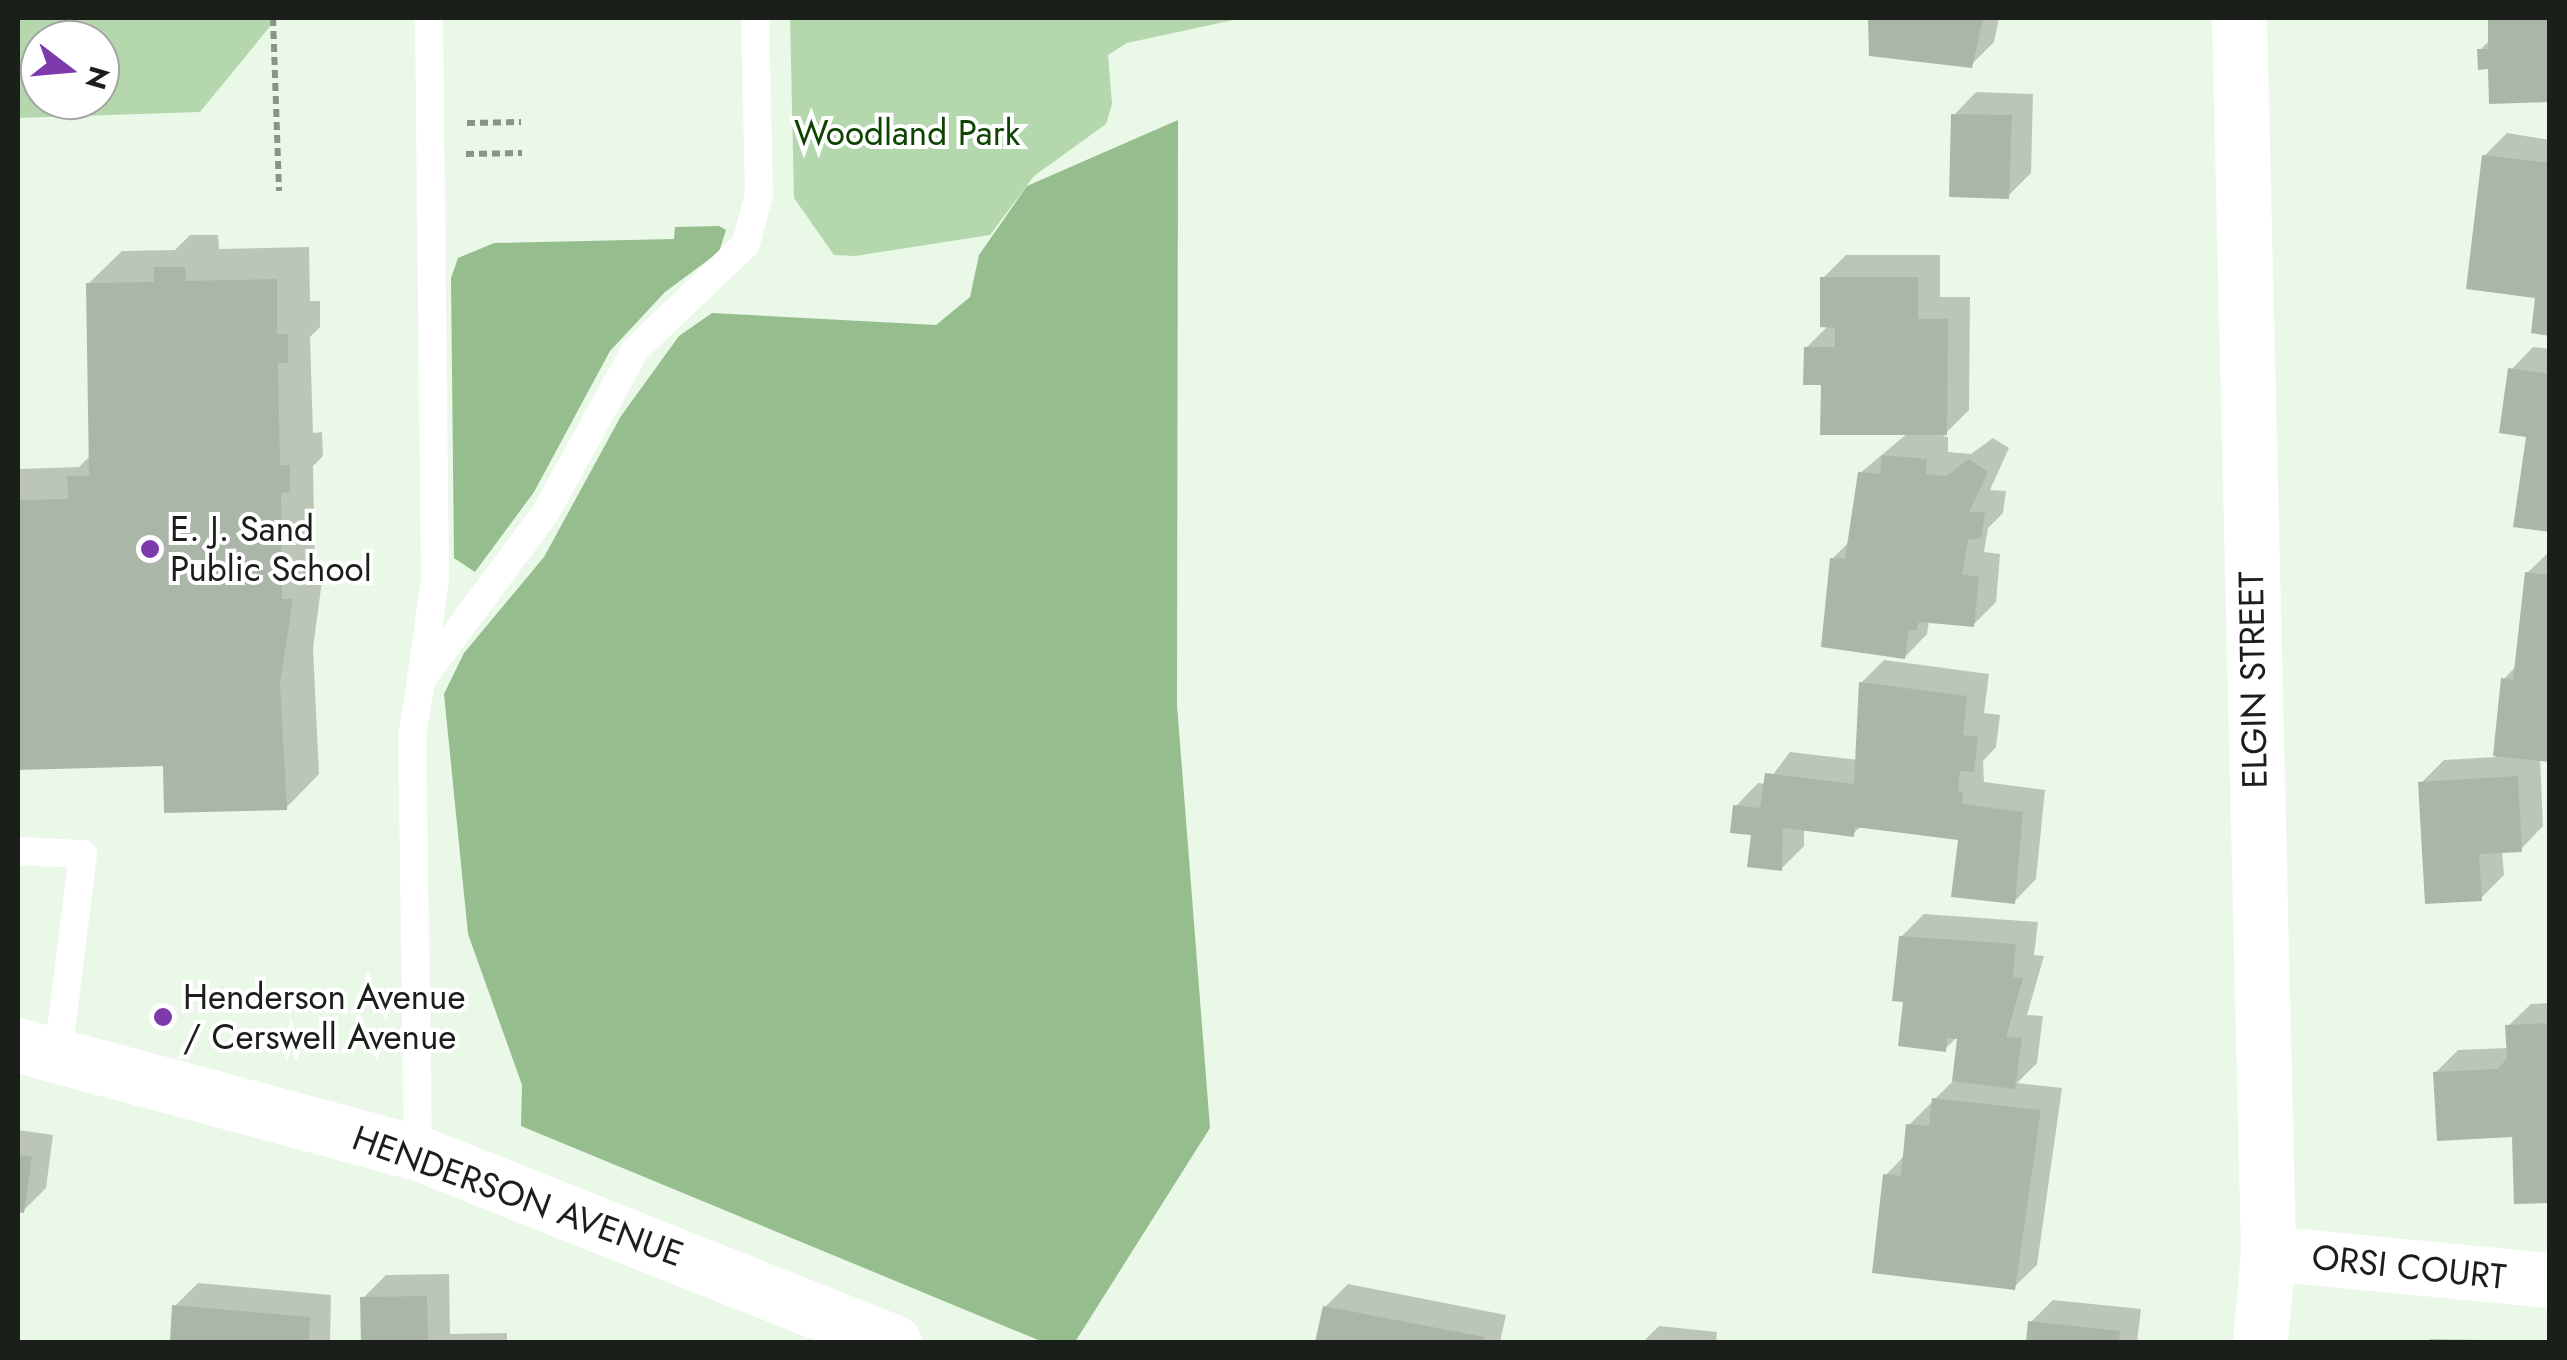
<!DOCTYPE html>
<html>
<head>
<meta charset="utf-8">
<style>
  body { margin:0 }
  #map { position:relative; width:2567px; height:1360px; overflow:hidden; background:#eaf8e8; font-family:Jost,sans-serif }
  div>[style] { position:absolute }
  .green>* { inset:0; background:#b4d7ad }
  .forest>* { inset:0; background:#95bd8d }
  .shadow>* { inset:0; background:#0003 }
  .building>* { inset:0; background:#aab7a8 }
  .path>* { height:6px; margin-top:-3px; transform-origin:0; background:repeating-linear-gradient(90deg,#899388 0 8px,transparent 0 13px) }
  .lane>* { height:28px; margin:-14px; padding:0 14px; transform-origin:14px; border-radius:14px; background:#fff }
  .street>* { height:55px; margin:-27.5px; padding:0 27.5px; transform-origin:27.5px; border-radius:27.5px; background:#fff }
  .secondary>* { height:55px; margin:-27.5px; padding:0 27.5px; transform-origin:27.5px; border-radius:27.5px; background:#fff }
  .dots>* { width:28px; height:28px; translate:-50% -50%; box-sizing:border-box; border:5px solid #fff; border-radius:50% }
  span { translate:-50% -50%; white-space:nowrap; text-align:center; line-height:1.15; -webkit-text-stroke:8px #fff; paint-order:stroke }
  .park-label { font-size:35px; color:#0d4401 }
  .poi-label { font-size:35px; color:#1a1f19 }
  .left { translate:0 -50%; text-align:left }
  .street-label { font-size:35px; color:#1a1f19 }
  .frame { position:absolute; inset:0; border:20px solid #1a1f19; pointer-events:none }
  .north { position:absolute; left:20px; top:20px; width:100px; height:100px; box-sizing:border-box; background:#fff; border:2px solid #a3a5a3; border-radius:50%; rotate:106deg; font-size:28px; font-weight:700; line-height:40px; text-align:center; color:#1a1f19 }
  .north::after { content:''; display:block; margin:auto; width:35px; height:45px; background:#7e3aad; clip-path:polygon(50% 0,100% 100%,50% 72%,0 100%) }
</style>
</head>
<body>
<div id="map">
  <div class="green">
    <i style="clip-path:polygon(evenodd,18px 18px,277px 18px,200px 112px,18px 118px,18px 18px,40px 40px,100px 40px,100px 100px,40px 100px,40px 40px)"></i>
    <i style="clip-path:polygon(790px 18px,1243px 18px,1127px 43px,1108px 55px,1112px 104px,1106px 124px,1034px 176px,990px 235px,855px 256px,834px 255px,794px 198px)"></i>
  </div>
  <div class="forest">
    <i style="clip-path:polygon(1178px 120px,1177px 705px,1210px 1128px,1075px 1342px,1043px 1342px,521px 1126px,522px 1085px,468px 934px,444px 694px,464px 653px,544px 557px,621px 416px,679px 336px,712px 313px,936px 325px,970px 297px,979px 255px,1027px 186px)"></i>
    <i style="clip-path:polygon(719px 226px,726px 230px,719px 252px,665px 292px,610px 351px,534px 492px,475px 572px,454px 558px,451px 278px,458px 258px,494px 243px,674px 239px,675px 227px)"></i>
  </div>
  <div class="shadow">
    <i style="clip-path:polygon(1876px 18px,1999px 18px,1994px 42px,1971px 65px,1872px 54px)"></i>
    <i style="clip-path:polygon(2467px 18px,2550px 18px,2550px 100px,2490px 67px,2480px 50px,2491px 39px,2490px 18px)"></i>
    <i style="clip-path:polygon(1976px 92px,2033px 94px,2031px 173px,2008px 196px,1954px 115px)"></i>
    <i style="clip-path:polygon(2507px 133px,2550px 140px,2550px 333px,2484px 156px)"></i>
    <i style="clip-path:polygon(190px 235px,218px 235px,219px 249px,309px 247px,310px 301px,320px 301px,320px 327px,310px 337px,313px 433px,322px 432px,323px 456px,313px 466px,315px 566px,324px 566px,313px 648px,319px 774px,286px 808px,165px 764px,18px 767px,18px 469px,79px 467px,91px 455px,88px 284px,122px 251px,175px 250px)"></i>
    <i style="clip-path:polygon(1846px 255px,1940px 255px,1940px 297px,1970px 297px,1969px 410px,1943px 436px,1948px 437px,1948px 452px,1971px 454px,1993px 438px,2009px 448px,1990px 490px,2006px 491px,2003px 513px,1988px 528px,1984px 552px,2000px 554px,1996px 602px,1973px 625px,1929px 621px,1927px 634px,1905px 657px,1832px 559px,1850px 541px,1860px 473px,1908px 433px,1823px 383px,1806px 348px,1829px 325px,1823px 278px)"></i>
    <i style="clip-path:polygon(2533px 347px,2550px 349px,2550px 530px,2511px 370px)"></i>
    <i style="clip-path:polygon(2550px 551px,2550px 759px,2540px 758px,2543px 826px,2521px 849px,2502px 850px,2504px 875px,2481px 898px,2421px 783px,2444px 760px,2496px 757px,2503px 680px,2517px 665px,2527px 573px)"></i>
    <i style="clip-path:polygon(1884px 660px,1989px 674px,1984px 713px,2000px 715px,1996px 747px,1983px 761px,1984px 782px,2045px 790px,2036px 879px,2014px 902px,1960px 838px,1862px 825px,1853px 834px,1804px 828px,1804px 846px,1781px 869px,1736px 806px,1758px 783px,1766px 784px,1790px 752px,1858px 760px,1861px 683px)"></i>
    <i style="clip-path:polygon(1924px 914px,2038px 922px,2034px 955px,2044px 956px,2027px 1015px,2043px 1016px,2037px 1063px,2017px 1083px,2062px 1088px,2037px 1265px,2014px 1287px,1886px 1175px,1905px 1155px,1909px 1125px,1955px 1079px,1960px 1034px,1945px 1049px,1905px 1000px,1901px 937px)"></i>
    <i style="clip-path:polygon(2550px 1003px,2550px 1200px,2514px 1135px,2435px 1073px,2458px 1050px,2509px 1048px,2508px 1026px,2531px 1004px)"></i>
    <i style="clip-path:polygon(18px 1130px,53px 1135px,46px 1188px,23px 1211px,18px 1210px)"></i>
    <i style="clip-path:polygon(449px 1274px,450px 1334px,507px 1333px,507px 1342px,363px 1342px,363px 1298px,386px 1275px)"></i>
    <i style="clip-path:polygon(198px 1283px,331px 1295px,330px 1342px,173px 1342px,175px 1306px)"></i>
    <i style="clip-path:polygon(1348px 1284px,1506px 1315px,1500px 1342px,1318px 1342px,1325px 1307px)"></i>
    <i style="clip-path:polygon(2053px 1300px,2141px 1309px,2137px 1342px,2028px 1342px,2031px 1322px)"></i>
    <i style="clip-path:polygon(1659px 1326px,1717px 1332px,1716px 1342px,1643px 1342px)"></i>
    <i style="clip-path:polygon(2430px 1339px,2486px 1340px,2486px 1342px,2427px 1342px)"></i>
  </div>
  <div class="building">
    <i style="clip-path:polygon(1868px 18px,1983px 18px,1972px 68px,1869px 56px)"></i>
    <i style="clip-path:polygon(2488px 18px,2550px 18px,2550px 102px,2489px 104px,2488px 69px,2478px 70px,2477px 49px,2488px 49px)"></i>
    <i style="clip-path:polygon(1951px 114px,2012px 115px,2009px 199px,1949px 197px)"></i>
    <i style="clip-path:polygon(2482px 155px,2550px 163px,2550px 336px,2531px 333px,2535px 298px,2466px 289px)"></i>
    <i style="clip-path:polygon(154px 267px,185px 267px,186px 281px,277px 279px,277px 334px,288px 334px,288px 363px,278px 363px,280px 465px,290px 465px,290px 492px,281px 493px,282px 599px,293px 599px,280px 683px,287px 810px,164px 813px,163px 766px,18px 770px,18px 500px,68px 499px,67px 476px,89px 476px,86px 283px,154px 282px)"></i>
    <i style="clip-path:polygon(1820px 277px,1918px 277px,1918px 319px,1948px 319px,1947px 435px,1820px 435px,1821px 385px,1803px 385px,1804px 347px,1835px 347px,1835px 328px,1820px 327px)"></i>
    <i style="clip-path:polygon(2508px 368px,2550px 374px,2550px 532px,2513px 527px,2526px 437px,2499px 433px)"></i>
    <i style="clip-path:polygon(1882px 455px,1927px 459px,1926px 474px,1946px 476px,1969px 459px,1988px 472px,1969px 512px,1985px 512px,1981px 538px,1968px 540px,1962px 574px,1979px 577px,1974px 627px,1919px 622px,1917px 630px,1909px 630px,1905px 659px,1821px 647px,1830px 558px,1845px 559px,1858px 472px,1880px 474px)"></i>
    <i style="clip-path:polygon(2525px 572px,2550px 575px,2550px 762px,2493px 756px,2501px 678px,2513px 680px)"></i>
    <i style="clip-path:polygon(1859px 682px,1967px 696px,1963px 735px,1978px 737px,1974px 772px,1960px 771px,1958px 791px,1963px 792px,1962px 804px,2023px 812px,2015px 904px,1951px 897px,1958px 840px,1855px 827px,1854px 837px,1783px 828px,1782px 871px,1747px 867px,1751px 835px,1730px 833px,1733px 805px,1760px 808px,1765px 773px,1854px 784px)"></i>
    <i style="clip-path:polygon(2518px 776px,2522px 852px,2479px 854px,2482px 901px,2425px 904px,2418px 782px)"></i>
    <i style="clip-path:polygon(1899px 936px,2016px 944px,2013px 977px,2023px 978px,2006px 1037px,2022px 1038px,2015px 1089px,1952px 1081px,1957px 1039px,1947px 1038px,1946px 1052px,1898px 1046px,1903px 1002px,1892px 1001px)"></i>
    <i style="clip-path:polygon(2550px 1023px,2550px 1203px,2514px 1204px,2512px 1137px,2437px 1141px,2433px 1072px,2498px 1069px,2507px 1058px,2505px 1025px)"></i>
    <i style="clip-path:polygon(1932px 1098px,2041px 1110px,2015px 1290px,1872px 1273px,1883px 1174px,1901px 1176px,1906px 1124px,1929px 1126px)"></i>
    <i style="clip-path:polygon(18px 1155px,32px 1157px,24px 1213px,18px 1212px)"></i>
    <i style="clip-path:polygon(427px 1296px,428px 1342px,361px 1342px,360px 1297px)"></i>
    <i style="clip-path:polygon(172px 1305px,310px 1317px,309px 1342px,170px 1342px)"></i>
    <i style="clip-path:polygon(1323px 1306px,1484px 1337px,1483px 1342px,1315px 1342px)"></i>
    <i style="clip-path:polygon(2028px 1321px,2120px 1331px,2119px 1342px,2026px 1342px)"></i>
  </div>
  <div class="path">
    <i style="left:273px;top:18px;width:173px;rotate:88deg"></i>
    <i style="left:467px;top:123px;width:54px;rotate:-1.1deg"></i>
    <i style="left:466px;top:154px;width:56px;rotate:-1deg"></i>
  </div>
  <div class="lane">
    <i style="left:429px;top:18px;width:561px;rotate:89.39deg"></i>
    <i style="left:435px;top:579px;width:102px;rotate:97.9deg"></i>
    <i style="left:421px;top:680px;width:209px;rotate:-53.3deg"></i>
    <i style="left:546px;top:512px;width:185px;rotate:-61.2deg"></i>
    <i style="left:635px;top:350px;width:153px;rotate:-43.7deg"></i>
    <i style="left:746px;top:244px;width:52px;rotate:-75.4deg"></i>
    <i style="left:759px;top:194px;width:176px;rotate:-91.3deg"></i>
    <i style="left:18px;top:851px;width:65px;rotate:2.6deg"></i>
    <i style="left:83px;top:854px;width:203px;rotate:97.1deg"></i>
    <i style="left:418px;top:1153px;width:416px;rotate:-90.8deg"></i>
    <i style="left:412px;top:737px;width:58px;rotate:-81deg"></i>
  </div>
  <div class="street">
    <i style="left:2239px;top:18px;width:1235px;rotate:88.65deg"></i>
    <i style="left:2268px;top:1253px;width:89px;rotate:95.1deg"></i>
    <i style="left:2268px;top:1253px;width:283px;rotate:5.5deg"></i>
  </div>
  <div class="secondary">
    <i style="left:18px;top:1045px;width:414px;rotate:15.1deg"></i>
    <i style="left:418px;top:1153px;width:512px;rotate:21.66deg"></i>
  </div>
  <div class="dots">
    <i style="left:150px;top:549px;background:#7e3aad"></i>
    <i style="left:163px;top:1017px;background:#7e3aad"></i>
  </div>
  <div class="park-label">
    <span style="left:907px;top:133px">Woodland Park</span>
  </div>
  <div class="poi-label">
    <span class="left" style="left:170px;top:549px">E. J. Sand<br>Public School</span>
    <span class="left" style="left:183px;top:1017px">Henderson Avenue<br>/ Cerswell Avenue</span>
  </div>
  <div class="street-label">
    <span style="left:2253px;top:680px;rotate:-91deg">ELGIN STREET</span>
    <span style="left:518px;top:1196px;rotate:20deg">HENDERSON AVENUE</span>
    <span style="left:2409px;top:1267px;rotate:6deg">ORSI COURT</span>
  </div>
  <div class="frame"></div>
  <div class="north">N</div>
</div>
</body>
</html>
